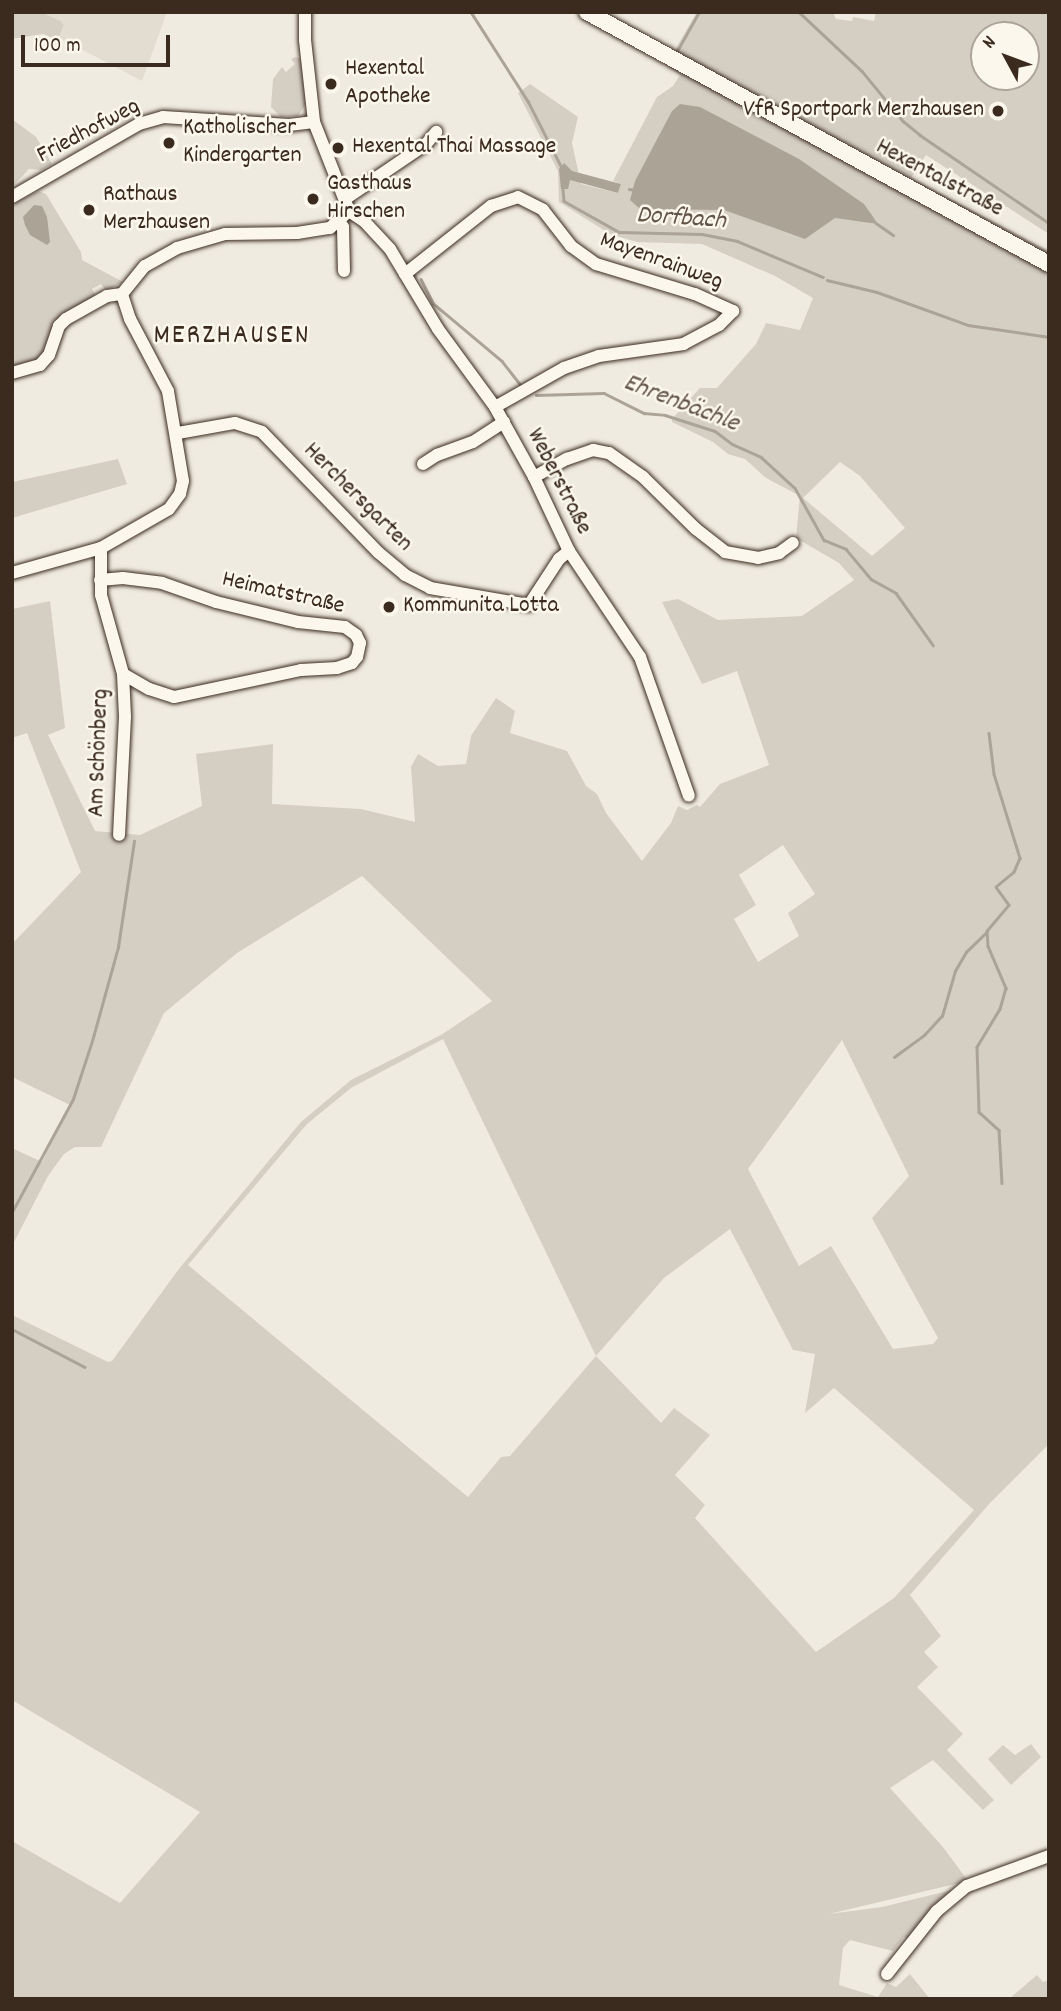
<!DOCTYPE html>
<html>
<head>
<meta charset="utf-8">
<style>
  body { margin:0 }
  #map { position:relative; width:1061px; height:2011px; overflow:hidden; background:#f0ebe0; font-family:Dekko,sans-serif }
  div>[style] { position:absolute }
  .built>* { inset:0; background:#e2dcd1 }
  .green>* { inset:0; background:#d5cec3 }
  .water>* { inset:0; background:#aca397 }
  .stream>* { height:2.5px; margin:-1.25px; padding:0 1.25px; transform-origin:1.25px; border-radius:1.25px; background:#aca397 }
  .roads { filter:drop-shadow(0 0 2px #3b2a1e) drop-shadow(0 0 2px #3b2a1e) }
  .minor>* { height:12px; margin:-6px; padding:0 6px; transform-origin:6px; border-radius:6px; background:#fbf7ec }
  .major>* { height:16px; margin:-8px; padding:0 8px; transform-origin:8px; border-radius:8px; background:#fbf7ec }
  .dots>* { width:19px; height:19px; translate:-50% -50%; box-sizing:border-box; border:4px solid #fbf7ec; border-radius:50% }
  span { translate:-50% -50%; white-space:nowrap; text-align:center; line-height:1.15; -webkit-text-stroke:5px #fbf7ec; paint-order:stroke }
  .poi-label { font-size:24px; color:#3b2a1e }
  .left { translate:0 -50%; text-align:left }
  .right { translate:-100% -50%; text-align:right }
  .street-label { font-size:24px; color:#3b2a1e }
  .water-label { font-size:26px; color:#635448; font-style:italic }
  .quarter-label { font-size:28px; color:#3b2a1e; letter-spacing:2px }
  .frame { position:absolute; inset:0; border:14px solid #3b2a1e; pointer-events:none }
  .north { position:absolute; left:970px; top:21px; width:70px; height:70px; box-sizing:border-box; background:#fbf7ec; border:2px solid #aea59a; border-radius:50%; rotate:311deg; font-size:19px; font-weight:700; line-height:28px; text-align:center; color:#3b2a1e }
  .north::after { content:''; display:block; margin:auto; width:24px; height:32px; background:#3b2a1e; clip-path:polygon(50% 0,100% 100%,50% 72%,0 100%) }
  .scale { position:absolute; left:21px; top:35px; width:149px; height:32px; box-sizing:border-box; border:4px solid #3b2a1e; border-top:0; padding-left:9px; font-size:21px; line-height:24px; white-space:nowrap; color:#3b2a1e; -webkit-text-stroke:5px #fbf7ec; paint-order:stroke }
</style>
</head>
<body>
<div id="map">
  <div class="built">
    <i style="clip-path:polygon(40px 12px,167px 12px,142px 81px,58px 37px,64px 27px,61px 21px)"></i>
  </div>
  <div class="green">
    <i style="clip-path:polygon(12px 12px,40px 12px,61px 21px,64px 26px,57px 40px,43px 34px,12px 39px)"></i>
    <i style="clip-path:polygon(evenodd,697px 12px,833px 12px,836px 19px,852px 21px,853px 17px,874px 21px,876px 12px,1049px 12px,1049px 234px,926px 155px,911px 178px,1049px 251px,1049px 1444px,990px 1503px,910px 1595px,941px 1636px,924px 1652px,938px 1667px,917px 1687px,963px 1734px,947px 1750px,994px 1800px,983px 1810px,933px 1760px,890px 1788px,943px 1847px,968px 1881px,829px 1914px,882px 1907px,956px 1889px,909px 1939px,904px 1937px,893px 1951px,850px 1940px,843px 1948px,839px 1985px,878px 1997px,887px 1983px,896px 1987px,910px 1974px,930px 1999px,12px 1999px,12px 1841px,120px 1903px,200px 1812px,12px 1700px,12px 1315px,108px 1362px,112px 1361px,178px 1270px,301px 1122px,351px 1080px,441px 1035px,492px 1001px,362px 876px,237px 953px,164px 1013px,101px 1147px,75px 1147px,64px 1154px,48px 1176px,12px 1246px,12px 1148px,42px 1162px,70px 1105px,12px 1077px,12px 944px,81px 872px,27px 733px,12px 738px,12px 609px,50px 601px,65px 728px,48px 735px,95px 831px,140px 835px,202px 806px,196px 754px,273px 744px,272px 804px,361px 809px,415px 822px,411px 767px,418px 754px,438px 766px,466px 764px,471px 736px,496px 698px,515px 711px,510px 733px,567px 751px,586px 786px,597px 794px,606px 813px,642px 861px,671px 823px,678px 806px,687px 810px,697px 805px,700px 807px,720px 784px,769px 765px,737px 671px,702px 684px,662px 602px,678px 599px,718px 620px,802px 616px,854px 580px,839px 563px,796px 538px,800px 496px,766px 478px,745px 459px,728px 454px,713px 442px,672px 422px,672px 419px,700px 388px,717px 388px,756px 344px,766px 323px,800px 330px,813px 298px,775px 276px,702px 244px,637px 242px,610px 234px,559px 202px,558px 171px,518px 93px,530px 84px,578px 117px,572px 143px,581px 184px,618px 193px,621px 184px,613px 181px,657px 97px,673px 86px,680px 75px,666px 65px,697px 12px,984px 35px,1026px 35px,1026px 77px,984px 77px,984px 35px,697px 12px,840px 462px,860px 476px,905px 528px,872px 556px,803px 498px,840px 462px,697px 12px,783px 845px,815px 894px,788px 913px,799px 936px,758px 962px,734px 919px,756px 905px,739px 875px,783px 845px,697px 12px,443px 1039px,596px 1356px,510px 1456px,501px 1457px,468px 1497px,188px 1265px,307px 1124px,351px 1088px,443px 1039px,697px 12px,842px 1040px,909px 1176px,872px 1218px,938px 1338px,933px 1344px,893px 1349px,831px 1246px,799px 1266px,748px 1169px,842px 1040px,697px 12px,730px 1229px,793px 1350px,815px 1354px,805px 1413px,834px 1388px,974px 1510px,894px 1598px,816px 1652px,695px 1518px,705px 1505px,675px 1475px,710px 1435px,674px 1408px,661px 1423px,596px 1356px,664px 1278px,730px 1229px)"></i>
    <i style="clip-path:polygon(296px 57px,302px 60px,307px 102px,298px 116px,281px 117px,271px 107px,273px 79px,282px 67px,286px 72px,295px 64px,291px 59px)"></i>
    <i style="clip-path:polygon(12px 119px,36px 137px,52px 164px,41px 170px,29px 169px,12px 187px)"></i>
    <i style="clip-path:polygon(38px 191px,46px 194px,81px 252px,82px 260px,123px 282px,106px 291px,101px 284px,92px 289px,96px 296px,37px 359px,12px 369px,12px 205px)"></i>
    <i style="clip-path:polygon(118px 459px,127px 484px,12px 518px,12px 482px)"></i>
    <i style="clip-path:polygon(1031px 1744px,1041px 1757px,1011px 1785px,988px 1759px,1003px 1745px,1015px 1755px)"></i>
    <i style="clip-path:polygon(1037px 1975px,1043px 1982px,1049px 1980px,1049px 1999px,1009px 1999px)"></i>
  </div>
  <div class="water">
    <i style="clip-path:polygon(680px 104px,700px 107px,799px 159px,864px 204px,878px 224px,835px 218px,805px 239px,724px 210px,640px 209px,630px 200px,635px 181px,672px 111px)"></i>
    <i style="clip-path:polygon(564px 163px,572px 171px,621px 184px,618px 193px,570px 180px,568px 189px,561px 189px,559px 169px)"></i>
    <i style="clip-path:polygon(34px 205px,42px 206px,47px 217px,50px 242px,47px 245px,30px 235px,25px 225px,23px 217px)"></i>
  </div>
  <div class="stream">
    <i style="left:471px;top:12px;width:106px;rotate:57.4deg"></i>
    <i style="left:528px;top:101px;width:75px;rotate:63.1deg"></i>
    <i style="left:799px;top:12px;width:86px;rotate:43.1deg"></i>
    <i style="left:862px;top:71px;width:65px;rotate:50.6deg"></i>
    <i style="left:903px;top:121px;width:22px;rotate:39deg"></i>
    <i style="left:920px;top:135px;width:156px;rotate:34.3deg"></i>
    <i style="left:677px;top:51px;width:45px;rotate:-60.6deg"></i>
    <i style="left:563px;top:189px;width:12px;rotate:85deg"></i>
    <i style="left:564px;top:201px;width:63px;rotate:29.4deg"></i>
    <i style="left:619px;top:232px;width:83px;rotate:1.4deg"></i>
    <i style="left:702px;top:234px;width:36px;rotate:11deg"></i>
    <i style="left:737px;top:241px;width:93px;rotate:22.7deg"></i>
    <i style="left:629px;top:189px;width:7px;rotate:8deg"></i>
    <i style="left:876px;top:223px;width:21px;rotate:35deg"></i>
    <i style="left:421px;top:279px;width:28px;rotate:63deg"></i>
    <i style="left:434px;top:304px;width:89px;rotate:40deg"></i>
    <i style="left:502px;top:361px;width:31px;rotate:52deg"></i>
    <i style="left:827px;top:280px;width:51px;rotate:13.5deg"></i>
    <i style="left:877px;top:292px;width:97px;rotate:19.9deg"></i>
    <i style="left:968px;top:325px;width:82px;rotate:8.4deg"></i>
    <i style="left:536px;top:395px;width:68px;rotate:-1.7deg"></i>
    <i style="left:604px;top:393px;width:45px;rotate:26.6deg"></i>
    <i style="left:644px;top:413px;width:21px;rotate:5deg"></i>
    <i style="left:665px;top:415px;width:52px;rotate:17.7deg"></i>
    <i style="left:715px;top:431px;width:21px;rotate:37deg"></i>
    <i style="left:732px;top:444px;width:32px;rotate:24deg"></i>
    <i style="left:761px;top:457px;width:46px;rotate:42.4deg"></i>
    <i style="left:795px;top:488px;width:60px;rotate:60.9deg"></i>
    <i style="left:824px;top:540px;width:24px;rotate:22deg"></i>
    <i style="left:846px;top:549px;width:39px;rotate:50deg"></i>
    <i style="left:871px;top:579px;width:29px;rotate:29deg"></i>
    <i style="left:896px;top:593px;width:64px;rotate:54.6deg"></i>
    <i style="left:989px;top:733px;width:41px;rotate:83deg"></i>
    <i style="left:994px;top:774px;width:88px;rotate:72.8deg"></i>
    <i style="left:1020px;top:858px;width:15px;rotate:113deg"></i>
    <i style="left:1014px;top:872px;width:23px;rotate:140deg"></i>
    <i style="left:996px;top:887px;width:22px;rotate:54deg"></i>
    <i style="left:1009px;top:905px;width:34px;rotate:130deg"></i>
    <i style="left:987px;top:931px;width:15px;rotate:86deg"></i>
    <i style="left:988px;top:946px;width:46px;rotate:66.8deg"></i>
    <i style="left:1006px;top:988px;width:22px;rotate:106deg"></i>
    <i style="left:1000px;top:1009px;width:44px;rotate:121.2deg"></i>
    <i style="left:977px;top:1047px;width:65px;rotate:88.2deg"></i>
    <i style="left:979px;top:1112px;width:27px;rotate:42deg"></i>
    <i style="left:999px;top:1130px;width:53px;rotate:86.8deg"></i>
    <i style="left:894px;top:1057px;width:37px;rotate:-36deg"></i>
    <i style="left:924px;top:1035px;width:26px;rotate:-47deg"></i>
    <i style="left:942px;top:1016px;width:47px;rotate:-73.9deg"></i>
    <i style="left:955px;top:971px;width:22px;rotate:-60deg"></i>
    <i style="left:966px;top:952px;width:29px;rotate:-44deg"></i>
    <i style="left:12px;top:1212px;width:128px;rotate:-61.6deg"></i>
    <i style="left:73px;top:1099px;width:61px;rotate:-71.9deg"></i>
    <i style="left:92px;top:1041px;width:98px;rotate:-74.5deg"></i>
    <i style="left:118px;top:947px;width:107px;rotate:-81.4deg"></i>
    <i style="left:12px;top:1329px;width:82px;rotate:27.5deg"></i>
  </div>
  <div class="roads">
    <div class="minor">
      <i style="left:305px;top:12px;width:28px;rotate:90deg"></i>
      <i style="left:305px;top:40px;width:82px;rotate:83.7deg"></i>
      <i style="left:314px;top:122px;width:96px;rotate:68.5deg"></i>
      <i style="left:12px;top:197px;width:146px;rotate:-29.9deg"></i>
      <i style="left:139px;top:124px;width:25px;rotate:-16deg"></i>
      <i style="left:163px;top:117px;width:126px;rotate:3.6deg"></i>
      <i style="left:289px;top:125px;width:25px;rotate:-7deg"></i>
      <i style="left:345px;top:199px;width:98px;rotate:-34.2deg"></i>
      <i style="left:426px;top:144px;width:16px;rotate:-50deg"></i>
      <i style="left:349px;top:211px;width:18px;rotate:34deg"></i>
      <i style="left:364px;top:221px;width:38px;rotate:47deg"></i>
      <i style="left:390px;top:249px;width:93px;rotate:59deg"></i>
      <i style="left:438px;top:329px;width:97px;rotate:53.8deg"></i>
      <i style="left:495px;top:407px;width:80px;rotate:60.9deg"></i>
      <i style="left:534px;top:477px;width:82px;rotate:64.7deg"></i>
      <i style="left:569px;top:551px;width:128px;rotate:56.2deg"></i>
      <i style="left:640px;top:657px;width:147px;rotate:70.6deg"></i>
      <i style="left:340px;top:222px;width:6px;rotate:59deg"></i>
      <i style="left:343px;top:227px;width:44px;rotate:88.7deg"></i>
      <i style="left:405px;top:274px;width:110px;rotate:-38.3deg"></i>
      <i style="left:491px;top:206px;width:28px;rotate:-18deg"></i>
      <i style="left:518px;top:197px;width:28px;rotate:27deg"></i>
      <i style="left:543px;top:210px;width:46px;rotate:52.1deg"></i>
      <i style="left:571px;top:246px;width:31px;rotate:36deg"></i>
      <i style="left:596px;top:264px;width:103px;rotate:16.9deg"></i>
      <i style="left:695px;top:294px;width:42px;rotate:24.1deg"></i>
      <i style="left:733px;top:311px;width:20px;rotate:135deg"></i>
      <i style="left:719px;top:325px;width:40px;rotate:152deg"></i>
      <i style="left:684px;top:344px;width:86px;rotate:172deg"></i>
      <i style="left:599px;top:356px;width:37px;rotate:161deg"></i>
      <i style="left:564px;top:368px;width:79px;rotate:150.5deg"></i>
      <i style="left:12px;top:373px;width:29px;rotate:-16deg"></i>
      <i style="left:40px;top:365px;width:13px;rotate:-48deg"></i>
      <i style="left:49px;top:355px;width:31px;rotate:-71deg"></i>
      <i style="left:59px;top:326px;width:10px;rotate:-45deg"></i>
      <i style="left:66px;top:319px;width:47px;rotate:-29.3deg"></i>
      <i style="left:107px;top:296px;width:15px;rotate:-8deg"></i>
      <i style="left:178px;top:433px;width:58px;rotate:-10deg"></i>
      <i style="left:235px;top:423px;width:28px;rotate:18deg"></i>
      <i style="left:262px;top:432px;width:168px;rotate:46deg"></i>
      <i style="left:379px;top:553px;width:34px;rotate:40deg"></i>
      <i style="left:405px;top:575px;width:28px;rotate:27deg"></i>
      <i style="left:430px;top:588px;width:100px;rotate:9.7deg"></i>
      <i style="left:529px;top:605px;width:55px;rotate:-56.9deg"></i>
      <i style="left:559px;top:559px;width:13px;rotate:-39deg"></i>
      <i style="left:423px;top:464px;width:17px;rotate:-33deg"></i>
      <i style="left:437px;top:455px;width:38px;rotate:-20deg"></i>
      <i style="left:473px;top:442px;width:37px;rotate:-33deg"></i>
      <i style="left:534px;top:477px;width:38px;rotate:-29deg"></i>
      <i style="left:567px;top:459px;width:28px;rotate:-19deg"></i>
      <i style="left:593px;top:450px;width:16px;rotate:11deg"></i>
      <i style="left:609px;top:453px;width:42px;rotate:35.2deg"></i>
      <i style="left:643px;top:477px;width:74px;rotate:44.5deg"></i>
      <i style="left:696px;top:529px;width:37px;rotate:38deg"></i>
      <i style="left:725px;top:552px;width:34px;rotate:10deg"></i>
      <i style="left:758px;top:558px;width:22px;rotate:-13deg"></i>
      <i style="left:779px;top:553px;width:17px;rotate:-36deg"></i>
      <i style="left:101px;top:548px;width:47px;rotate:90deg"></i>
      <i style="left:101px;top:595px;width:82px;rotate:74.4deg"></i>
      <i style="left:123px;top:674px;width:43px;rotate:87.3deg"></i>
      <i style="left:125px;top:717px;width:118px;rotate:92.9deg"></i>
      <i style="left:12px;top:573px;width:92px;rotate:-15.7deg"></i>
      <i style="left:101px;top:548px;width:78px;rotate:-29.8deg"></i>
      <i style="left:169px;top:509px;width:19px;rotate:-54deg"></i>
      <i style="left:180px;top:494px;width:13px;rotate:-77deg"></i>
      <i style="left:183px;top:481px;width:91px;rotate:-99.5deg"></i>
      <i style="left:168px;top:391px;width:81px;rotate:-117.8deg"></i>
      <i style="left:130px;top:319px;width:26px;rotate:-108deg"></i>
      <i style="left:122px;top:294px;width:36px;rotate:-51deg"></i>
      <i style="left:145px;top:266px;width:37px;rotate:-29deg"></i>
      <i style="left:177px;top:248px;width:50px;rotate:-16.3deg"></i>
      <i style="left:225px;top:234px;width:72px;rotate:-0.8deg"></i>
      <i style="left:297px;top:233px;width:33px;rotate:-9deg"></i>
      <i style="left:330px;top:228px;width:25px;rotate:-42deg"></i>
      <i style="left:100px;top:580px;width:23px;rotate:-5deg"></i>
      <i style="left:123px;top:578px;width:39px;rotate:7deg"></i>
      <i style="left:162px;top:583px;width:57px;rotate:19.4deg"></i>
      <i style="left:216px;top:602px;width:84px;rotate:13.7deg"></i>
      <i style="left:298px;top:622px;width:47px;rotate:6.1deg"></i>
      <i style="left:345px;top:627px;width:14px;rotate:36deg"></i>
      <i style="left:356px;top:635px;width:9px;rotate:63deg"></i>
      <i style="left:360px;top:643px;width:14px;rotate:102deg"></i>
      <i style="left:357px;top:657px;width:8px;rotate:130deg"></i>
      <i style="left:352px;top:663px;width:16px;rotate:162deg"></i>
      <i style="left:337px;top:668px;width:36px;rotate:177deg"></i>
      <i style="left:301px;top:670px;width:130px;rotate:168deg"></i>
      <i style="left:174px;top:697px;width:26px;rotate:-162deg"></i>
      <i style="left:149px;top:689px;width:30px;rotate:-150deg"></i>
      <i style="left:887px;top:1974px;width:80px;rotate:-51.6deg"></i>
      <i style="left:937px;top:1911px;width:39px;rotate:-40deg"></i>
      <i style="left:967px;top:1886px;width:87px;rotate:-20.1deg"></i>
    </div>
    <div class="major">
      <i style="left:587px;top:12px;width:526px;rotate:28.61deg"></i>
    </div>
  </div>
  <div class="dots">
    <i style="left:331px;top:84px;background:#3b2a1e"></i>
    <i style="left:998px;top:111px;background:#3b2a1e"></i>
    <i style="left:169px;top:143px;background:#3b2a1e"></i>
    <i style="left:338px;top:148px;background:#3b2a1e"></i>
    <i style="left:313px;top:199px;background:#3b2a1e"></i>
    <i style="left:89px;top:210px;background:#3b2a1e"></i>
    <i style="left:389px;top:607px;background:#3b2a1e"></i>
  </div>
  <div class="poi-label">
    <span class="left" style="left:345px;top:84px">Hexental<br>Apotheke</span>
    <span class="right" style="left:984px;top:111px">VfR Sportpark Merzhausen</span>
    <span class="left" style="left:183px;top:143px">Katholischer<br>Kindergarten</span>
    <span class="left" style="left:352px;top:148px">Hexental Thai Massage</span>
    <span class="left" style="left:327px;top:199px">Gasthaus<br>Hirschen</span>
    <span class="left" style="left:103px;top:210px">Rathaus<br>Merzhausen</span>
    <span class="left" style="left:403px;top:607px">Kommunita Lotta</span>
  </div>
  <div class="street-label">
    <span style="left:89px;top:132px;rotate:-28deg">Friedhofweg</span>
    <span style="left:939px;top:179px;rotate:28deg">Hexentalstraße</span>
    <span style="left:661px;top:262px;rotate:20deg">Mayenrainweg</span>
    <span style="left:558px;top:482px;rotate:63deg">Weberstraße</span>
    <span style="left:357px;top:498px;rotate:45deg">Herchersgarten</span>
    <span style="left:283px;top:594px;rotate:13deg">Heimatstraße</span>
    <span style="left:100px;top:753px;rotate:-88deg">Am Schönberg</span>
  </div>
  <div class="water-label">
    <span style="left:681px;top:219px;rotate:4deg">Dorfbach</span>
    <span style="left:681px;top:404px;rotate:21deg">Ehrenbächle</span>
  </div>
  <div class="quarter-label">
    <span style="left:232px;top:337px">MERZHAUSEN</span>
  </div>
  <div class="frame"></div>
  <div class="north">N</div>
  <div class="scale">100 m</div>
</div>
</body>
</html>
